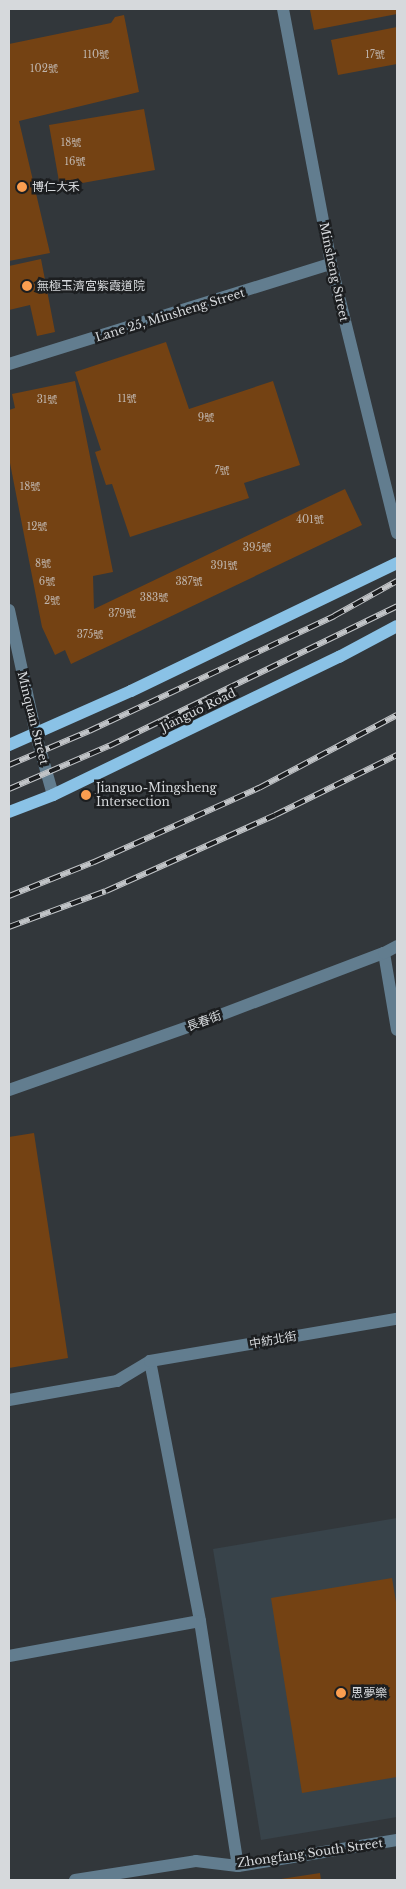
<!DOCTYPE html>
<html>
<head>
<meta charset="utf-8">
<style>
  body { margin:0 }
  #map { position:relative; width:406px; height:1889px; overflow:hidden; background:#32373b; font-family:"Libre Baskerville","Noto Sans TC",serif }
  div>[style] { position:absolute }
  .built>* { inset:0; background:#38434a }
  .building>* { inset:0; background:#744213 }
  .minor>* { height:12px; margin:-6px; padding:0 6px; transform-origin:6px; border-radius:6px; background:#627d8f }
  .major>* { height:12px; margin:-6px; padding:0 6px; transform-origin:6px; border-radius:6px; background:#8ac2e6 }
  .rail>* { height:5.5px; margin-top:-2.75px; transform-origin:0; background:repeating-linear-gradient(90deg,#1c1e20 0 11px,#c1c4c7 0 22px); box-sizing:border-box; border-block:1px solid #c1c4c7 }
  .dots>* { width:14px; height:14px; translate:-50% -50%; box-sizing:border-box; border:2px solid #1c1e20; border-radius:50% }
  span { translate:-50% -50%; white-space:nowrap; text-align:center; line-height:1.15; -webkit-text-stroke:5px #1c1e20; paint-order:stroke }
  .number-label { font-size:10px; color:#beb3aa }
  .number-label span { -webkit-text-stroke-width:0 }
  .poi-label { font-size:12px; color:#d6d9dc }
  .left { translate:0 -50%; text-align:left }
  .street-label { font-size:12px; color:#d6d9dc }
  .frame { position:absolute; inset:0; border:10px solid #d6d9dc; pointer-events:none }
</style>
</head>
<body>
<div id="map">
  <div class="built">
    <i style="clip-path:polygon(397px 1518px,397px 1817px,261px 1840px,213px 1549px)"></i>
  </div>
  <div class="building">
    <i style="clip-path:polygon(315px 9px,397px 9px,397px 14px,314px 30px,310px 10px)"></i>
    <i style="clip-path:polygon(124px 15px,139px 92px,19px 121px,50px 253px,9px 261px,9px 44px,111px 23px,115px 17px)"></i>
    <i style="clip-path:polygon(397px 27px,397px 64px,338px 75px,331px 40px)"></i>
    <i style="clip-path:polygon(144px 109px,155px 170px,60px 187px,49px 125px)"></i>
    <i style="clip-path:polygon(41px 259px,55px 332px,37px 336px,30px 305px,9px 310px,9px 266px)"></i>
    <i style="clip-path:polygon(166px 342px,189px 409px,273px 381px,300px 465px,244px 483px,249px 498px,130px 537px,112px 484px,106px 485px,95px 452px,101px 450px,75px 372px)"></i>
    <i style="clip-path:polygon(75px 381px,113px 572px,93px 576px,94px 609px,345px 489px,362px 525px,71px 664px,65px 650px,55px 655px,42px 627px,9px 458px,9px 410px,15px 408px,12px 394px)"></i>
    <i style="clip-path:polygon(34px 1133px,68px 1358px,9px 1368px,9px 1137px)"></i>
    <i style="clip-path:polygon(392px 1578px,397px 1608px,397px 1777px,302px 1793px,271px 1598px)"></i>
    <i style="clip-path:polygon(320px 1873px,321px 1880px,281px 1880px,281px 1879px)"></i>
  </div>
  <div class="minor">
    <i style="left:283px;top:9px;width:259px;rotate:79.3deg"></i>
    <i style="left:331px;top:264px;width:277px;rotate:76.2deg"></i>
    <i style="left:9px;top:364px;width:337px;rotate:-17.3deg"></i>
    <i style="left:9px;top:610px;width:128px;rotate:77.8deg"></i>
    <i style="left:36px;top:735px;width:62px;rotate:74.2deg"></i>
    <i style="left:384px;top:953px;width:78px;rotate:80.4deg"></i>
    <i style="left:9px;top:1090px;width:196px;rotate:-19.4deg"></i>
    <i style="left:194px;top:1025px;width:203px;rotate:-20.8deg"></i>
    <i style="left:384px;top:953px;width:15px;rotate:-28deg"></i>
    <i style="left:150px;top:1361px;width:265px;rotate:79.1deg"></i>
    <i style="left:200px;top:1621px;width:248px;rotate:81.2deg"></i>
    <i style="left:9px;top:1400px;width:110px;rotate:-10deg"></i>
    <i style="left:117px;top:1381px;width:39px;rotate:-31deg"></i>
    <i style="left:150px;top:1361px;width:251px;rotate:-9.7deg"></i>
    <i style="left:9px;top:1656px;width:194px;rotate:-10.4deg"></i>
    <i style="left:75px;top:1880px;width:122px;rotate:-8.9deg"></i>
    <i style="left:196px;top:1861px;width:42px;rotate:6.8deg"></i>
    <i style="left:238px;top:1866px;width:161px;rotate:-9.3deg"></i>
  </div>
  <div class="major">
    <i style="left:9px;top:745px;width:133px;rotate:-23.9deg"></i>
    <i style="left:131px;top:691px;width:295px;rotate:-25.7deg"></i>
    <i style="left:9px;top:812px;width:47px;rotate:-21.1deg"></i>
    <i style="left:53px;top:795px;width:318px;rotate:-25.8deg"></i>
    <i style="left:339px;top:657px;width:66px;rotate:-28.1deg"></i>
  </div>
  <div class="rail">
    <i style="left:9px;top:765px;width:87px;rotate:-23deg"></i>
    <i style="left:89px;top:731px;width:271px;rotate:-25.1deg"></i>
    <i style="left:334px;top:616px;width:72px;rotate:-29.1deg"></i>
    <i style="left:9px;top:789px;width:109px;rotate:-23.3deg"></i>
    <i style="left:109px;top:746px;width:320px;rotate:-25.9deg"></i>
    <i style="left:9px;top:896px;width:92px;rotate:-21.8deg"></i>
    <i style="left:94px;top:862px;width:181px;rotate:-24.2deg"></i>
    <i style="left:259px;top:788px;width:156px;rotate:-27.9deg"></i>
    <i style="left:9px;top:927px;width:103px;rotate:-20.4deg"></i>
    <i style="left:106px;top:891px;width:185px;rotate:-24.2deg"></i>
    <i style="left:275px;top:815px;width:136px;rotate:-26.2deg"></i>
  </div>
  <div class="dots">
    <i style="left:22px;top:187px;background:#fb9e50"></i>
    <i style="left:27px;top:286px;background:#fb9e50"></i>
    <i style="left:86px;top:795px;background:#fb9e50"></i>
    <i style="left:341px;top:1693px;background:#fb9e50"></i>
  </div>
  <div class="number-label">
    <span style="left:96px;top:55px">110號</span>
    <span style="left:375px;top:55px">17號</span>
    <span style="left:44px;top:69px">102號</span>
    <span style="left:71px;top:143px">18號</span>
    <span style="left:75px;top:162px">16號</span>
    <span style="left:127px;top:399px">11號</span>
    <span style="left:47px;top:400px">31號</span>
    <span style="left:206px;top:418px">9號</span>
    <span style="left:222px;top:471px">7號</span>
    <span style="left:30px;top:487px">18號</span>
    <span style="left:310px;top:520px">401號</span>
    <span style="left:37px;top:527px">12號</span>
    <span style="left:257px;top:548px">395號</span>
    <span style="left:43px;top:564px">8號</span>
    <span style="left:224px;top:566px">391號</span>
    <span style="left:47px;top:582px">6號</span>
    <span style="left:189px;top:582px">387號</span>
    <span style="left:154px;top:598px">383號</span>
    <span style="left:52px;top:601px">2號</span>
    <span style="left:122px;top:614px">379號</span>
    <span style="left:90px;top:635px">375號</span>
  </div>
  <div class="poi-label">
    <span class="left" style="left:32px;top:187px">博仁大禾</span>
    <span class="left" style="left:37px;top:286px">無極玉濟宮紫霞道院</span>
    <span class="left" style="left:96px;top:795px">Jianguo-Mingsheng<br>Intersection</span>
    <span class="left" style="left:351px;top:1693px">思夢樂</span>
  </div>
  <div class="street-label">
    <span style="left:334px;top:272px;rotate:78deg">Minsheng Street</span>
    <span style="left:170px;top:315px;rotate:-17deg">Lane 25, Minsheng Street</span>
    <span style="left:198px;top:710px;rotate:-26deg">Jianguo Road</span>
    <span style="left:33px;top:718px;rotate:76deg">Minquan Street</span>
    <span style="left:204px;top:1021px;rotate:-20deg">長春街</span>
    <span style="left:273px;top:1340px;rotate:-10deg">中紡北街</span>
    <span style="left:310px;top:1853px;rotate:-8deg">Zhongfang South Street</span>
  </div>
  <div class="frame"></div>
</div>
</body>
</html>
